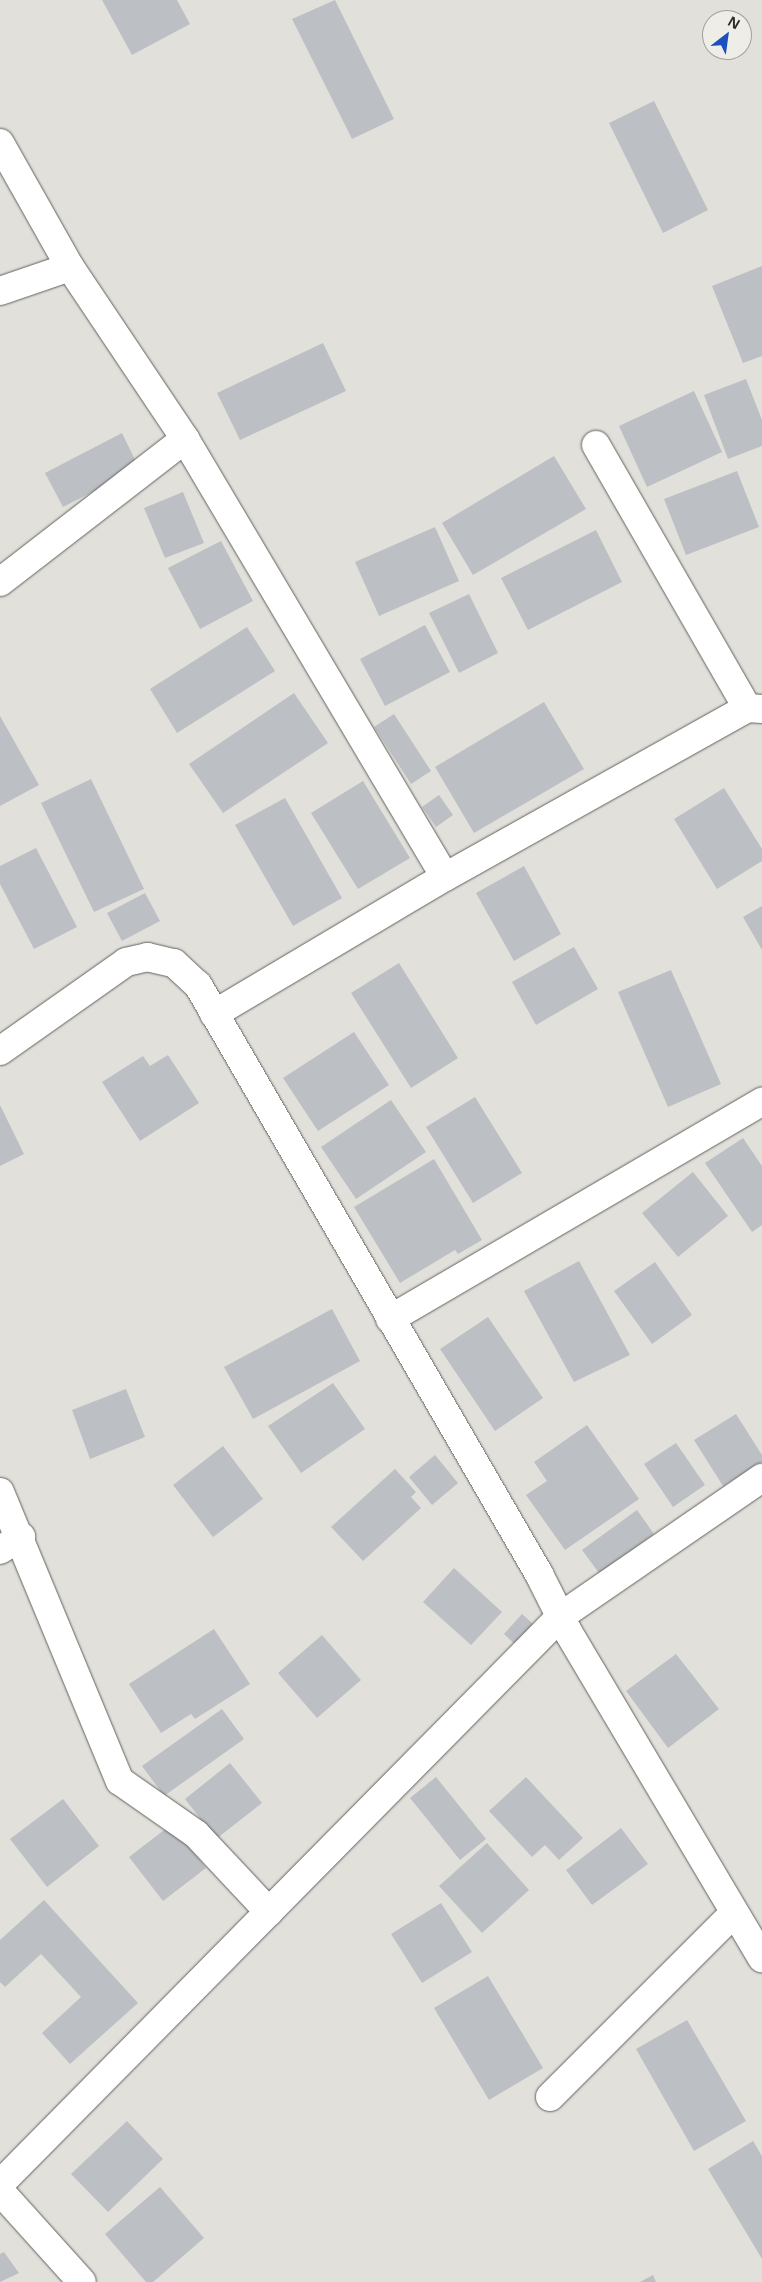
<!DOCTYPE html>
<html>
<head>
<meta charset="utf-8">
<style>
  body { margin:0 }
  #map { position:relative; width:762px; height:2282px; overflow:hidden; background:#e2e0db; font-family:"Open Sans",sans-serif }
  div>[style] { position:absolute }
  .building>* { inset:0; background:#bcbfc4 }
  .roads { filter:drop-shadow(0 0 1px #63615d) drop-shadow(0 0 1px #63615d) }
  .minor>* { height:28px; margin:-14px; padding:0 14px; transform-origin:14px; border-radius:14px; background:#fff }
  span { translate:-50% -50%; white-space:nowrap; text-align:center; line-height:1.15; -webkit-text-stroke:4.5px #efede8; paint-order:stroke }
  .north { position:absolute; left:702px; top:10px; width:50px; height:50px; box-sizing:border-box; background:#efede8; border:1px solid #a2a19d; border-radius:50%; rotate:30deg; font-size:14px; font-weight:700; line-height:20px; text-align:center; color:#2f2e2c }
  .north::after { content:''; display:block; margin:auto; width:18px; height:22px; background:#1c50bc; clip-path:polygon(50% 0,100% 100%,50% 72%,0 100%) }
</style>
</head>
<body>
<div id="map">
  <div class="building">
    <i style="clip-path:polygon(102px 0,177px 0,190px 24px,132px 55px)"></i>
    <i style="clip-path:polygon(335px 0,394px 119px,352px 139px,292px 19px)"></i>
    <i style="clip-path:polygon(654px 101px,708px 210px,663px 233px,609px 123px)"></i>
    <i style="clip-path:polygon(762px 266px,762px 356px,743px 363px,712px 286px)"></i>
    <i style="clip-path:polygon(323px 343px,346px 391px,240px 440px,217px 393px)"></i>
    <i style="clip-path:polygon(746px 379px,762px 420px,762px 446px,728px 459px,704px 395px)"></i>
    <i style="clip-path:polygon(694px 391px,722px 452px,647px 487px,619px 426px)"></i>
    <i style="clip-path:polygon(122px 433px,139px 468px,63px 507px,45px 473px)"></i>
    <i style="clip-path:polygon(554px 456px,586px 509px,473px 575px,442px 523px)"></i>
    <i style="clip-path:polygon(737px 471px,759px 527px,686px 555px,664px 499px)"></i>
    <i style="clip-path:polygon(183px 492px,204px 543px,165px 558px,144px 508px)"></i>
    <i style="clip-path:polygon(435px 527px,459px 581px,379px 616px,355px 562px)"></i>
    <i style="clip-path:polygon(596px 530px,622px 582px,528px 630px,501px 578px)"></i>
    <i style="clip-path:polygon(221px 541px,253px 601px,200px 629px,168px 568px)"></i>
    <i style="clip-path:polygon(469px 594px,498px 653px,459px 673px,429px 613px)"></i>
    <i style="clip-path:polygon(425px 625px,450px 672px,385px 706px,360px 659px)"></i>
    <i style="clip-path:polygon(247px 627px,275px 671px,177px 733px,150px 689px)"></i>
    <i style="clip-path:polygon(294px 693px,328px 743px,223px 813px,189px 764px)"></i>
    <i style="clip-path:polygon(544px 702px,584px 769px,474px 833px,435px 767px)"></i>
    <i style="clip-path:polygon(394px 714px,431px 771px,411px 784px,374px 727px)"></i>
    <i style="clip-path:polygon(0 716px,39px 785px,0 806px)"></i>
    <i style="clip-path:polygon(91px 779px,144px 889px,94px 912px,41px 803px)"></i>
    <i style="clip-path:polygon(363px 781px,410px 858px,358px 889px,311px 813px)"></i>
    <i style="clip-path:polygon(724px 788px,762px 849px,762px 861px,717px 889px,674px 819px)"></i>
    <i style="clip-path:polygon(439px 795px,453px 815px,436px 827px,422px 807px)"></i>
    <i style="clip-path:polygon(285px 798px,342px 898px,293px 926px,235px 825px)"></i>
    <i style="clip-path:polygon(36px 848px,77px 927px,34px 949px,0 884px,0 866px)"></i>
    <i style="clip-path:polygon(524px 866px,561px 934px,514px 961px,476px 893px)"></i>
    <i style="clip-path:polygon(145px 893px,160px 921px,122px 941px,107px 913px)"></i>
    <i style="clip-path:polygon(762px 906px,762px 950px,743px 917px)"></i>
    <i style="clip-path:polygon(574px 947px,598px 989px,536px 1025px,512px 982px)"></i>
    <i style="clip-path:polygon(399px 963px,458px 1058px,411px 1088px,351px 993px)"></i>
    <i style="clip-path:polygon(671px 970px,721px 1084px,668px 1107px,618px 992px)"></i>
    <i style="clip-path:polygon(354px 1032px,389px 1085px,318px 1131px,283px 1078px)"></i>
    <i style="clip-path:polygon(168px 1055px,199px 1103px,140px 1141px,102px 1082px,143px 1056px,150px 1066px)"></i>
    <i style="clip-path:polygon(475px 1097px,522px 1173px,473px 1203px,426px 1127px)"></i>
    <i style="clip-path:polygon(391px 1100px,426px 1152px,356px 1199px,321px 1147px)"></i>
    <i style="clip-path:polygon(0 1105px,24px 1154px,0 1166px)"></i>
    <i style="clip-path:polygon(743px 1138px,762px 1166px,762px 1225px,752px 1232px,705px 1163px)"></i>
    <i style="clip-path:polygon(434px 1159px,482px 1240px,458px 1254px,455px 1250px,400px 1283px,354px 1207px)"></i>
    <i style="clip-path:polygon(693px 1172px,728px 1216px,678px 1257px,642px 1213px)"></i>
    <i style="clip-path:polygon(579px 1261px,630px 1355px,574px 1382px,524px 1291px)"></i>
    <i style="clip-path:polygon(655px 1262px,692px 1315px,652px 1344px,614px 1291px)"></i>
    <i style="clip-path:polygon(332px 1309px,360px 1361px,253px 1419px,224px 1367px)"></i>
    <i style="clip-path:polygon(488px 1317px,543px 1398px,495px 1431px,440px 1349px)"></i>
    <i style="clip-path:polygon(333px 1383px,365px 1429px,301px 1473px,268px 1426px)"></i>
    <i style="clip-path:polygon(126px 1389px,145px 1437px,90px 1459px,72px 1410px)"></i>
    <i style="clip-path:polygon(736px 1414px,762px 1455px,762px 1462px,723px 1486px,694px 1440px)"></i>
    <i style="clip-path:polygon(587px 1425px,639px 1499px,565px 1550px,526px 1495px,547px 1481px,534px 1462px)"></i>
    <i style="clip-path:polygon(676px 1443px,705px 1485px,673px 1507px,644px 1464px)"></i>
    <i style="clip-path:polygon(223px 1446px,263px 1499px,213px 1537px,173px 1485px)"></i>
    <i style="clip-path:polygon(435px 1455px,458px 1483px,432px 1505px,409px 1477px)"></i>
    <i style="clip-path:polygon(395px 1469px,416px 1492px,411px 1497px,421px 1508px,363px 1561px,331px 1527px)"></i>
    <i style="clip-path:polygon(637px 1510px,654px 1534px,599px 1573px,582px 1550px)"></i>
    <i style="clip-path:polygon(454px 1568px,502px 1612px,471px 1645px,423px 1602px)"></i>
    <i style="clip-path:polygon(522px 1614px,543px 1633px,524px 1653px,504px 1634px)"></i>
    <i style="clip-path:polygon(214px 1629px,250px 1684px,195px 1719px,191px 1714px,161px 1733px,129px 1684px)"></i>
    <i style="clip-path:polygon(322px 1635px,361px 1680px,317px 1718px,278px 1673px)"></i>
    <i style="clip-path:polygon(676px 1654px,719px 1709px,668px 1748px,626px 1691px)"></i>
    <i style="clip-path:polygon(222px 1709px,244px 1739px,164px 1796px,142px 1766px)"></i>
    <i style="clip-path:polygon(230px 1763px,262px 1803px,216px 1839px,185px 1799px)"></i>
    <i style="clip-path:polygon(436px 1777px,486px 1839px,460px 1860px,410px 1798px)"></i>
    <i style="clip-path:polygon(526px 1777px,583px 1838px,559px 1860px,545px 1845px,532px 1857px,489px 1811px)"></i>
    <i style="clip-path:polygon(63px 1799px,99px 1846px,47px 1887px,10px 1839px)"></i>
    <i style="clip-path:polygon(172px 1824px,206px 1868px,163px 1901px,129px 1857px)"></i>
    <i style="clip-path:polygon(621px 1828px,648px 1864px,592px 1905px,566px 1870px)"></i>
    <i style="clip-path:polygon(487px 1843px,529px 1890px,482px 1933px,439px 1886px)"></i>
    <i style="clip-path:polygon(44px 1900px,138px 2003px,70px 2064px,42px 2033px,81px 1997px,41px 1954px,5px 1987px,0 1982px,0 1940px)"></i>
    <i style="clip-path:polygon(441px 1903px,472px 1952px,422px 1983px,391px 1934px)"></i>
    <i style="clip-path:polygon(488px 1976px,543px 2068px,489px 2100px,434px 2008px)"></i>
    <i style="clip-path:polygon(687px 2020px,746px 2121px,694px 2151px,636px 2049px)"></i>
    <i style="clip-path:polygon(127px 2121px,163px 2159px,108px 2212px,71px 2174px)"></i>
    <i style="clip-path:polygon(753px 2141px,762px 2156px,762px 2259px,708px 2169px)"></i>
    <i style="clip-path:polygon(160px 2187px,204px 2238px,153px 2282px,146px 2282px,105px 2234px)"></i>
    <i style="clip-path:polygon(4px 2252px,19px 2273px,0 2282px,0 2254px)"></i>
    <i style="clip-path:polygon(653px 2275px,656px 2282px,640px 2282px)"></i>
  </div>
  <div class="roads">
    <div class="minor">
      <i style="left:0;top:143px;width:142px;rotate:60.6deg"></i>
      <i style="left:70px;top:267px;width:207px;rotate:56.2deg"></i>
      <i style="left:185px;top:439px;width:509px;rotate:59.31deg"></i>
      <i style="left:0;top:291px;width:74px;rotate:-18.9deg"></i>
      <i style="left:596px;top:445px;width:303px;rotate:60.1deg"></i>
      <i style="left:0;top:582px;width:234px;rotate:-37.7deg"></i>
      <i style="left:214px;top:1014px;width:269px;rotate:-30.7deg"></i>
      <i style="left:445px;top:877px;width:346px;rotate:-29.2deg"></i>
      <i style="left:747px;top:708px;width:15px;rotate:4deg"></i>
      <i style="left:0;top:1051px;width:154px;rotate:-35.2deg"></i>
      <i style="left:126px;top:962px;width:22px;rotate:-13deg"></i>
      <i style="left:147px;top:957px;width:28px;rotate:13deg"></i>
      <i style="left:174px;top:963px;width:33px;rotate:43deg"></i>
      <i style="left:198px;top:985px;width:681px;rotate:59.93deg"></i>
      <i style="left:539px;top:1574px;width:63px;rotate:63.4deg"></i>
      <i style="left:567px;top:1630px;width:382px;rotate:59.3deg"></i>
      <i style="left:390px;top:1319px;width:431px;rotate:-30.3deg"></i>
      <i style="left:0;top:1492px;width:313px;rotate:67.5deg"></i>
      <i style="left:120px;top:1781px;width:93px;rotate:34.9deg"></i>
      <i style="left:196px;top:1834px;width:107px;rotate:46.9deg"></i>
      <i style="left:0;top:1550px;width:25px;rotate:-32deg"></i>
      <i style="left:550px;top:2097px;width:260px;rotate:-45deg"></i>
      <i style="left:0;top:2184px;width:798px;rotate:-45.36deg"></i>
      <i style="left:561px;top:1616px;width:244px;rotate:-34.5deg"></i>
      <i style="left:0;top:2191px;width:122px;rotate:48deg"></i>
    </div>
  </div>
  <div class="north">N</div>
</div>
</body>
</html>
